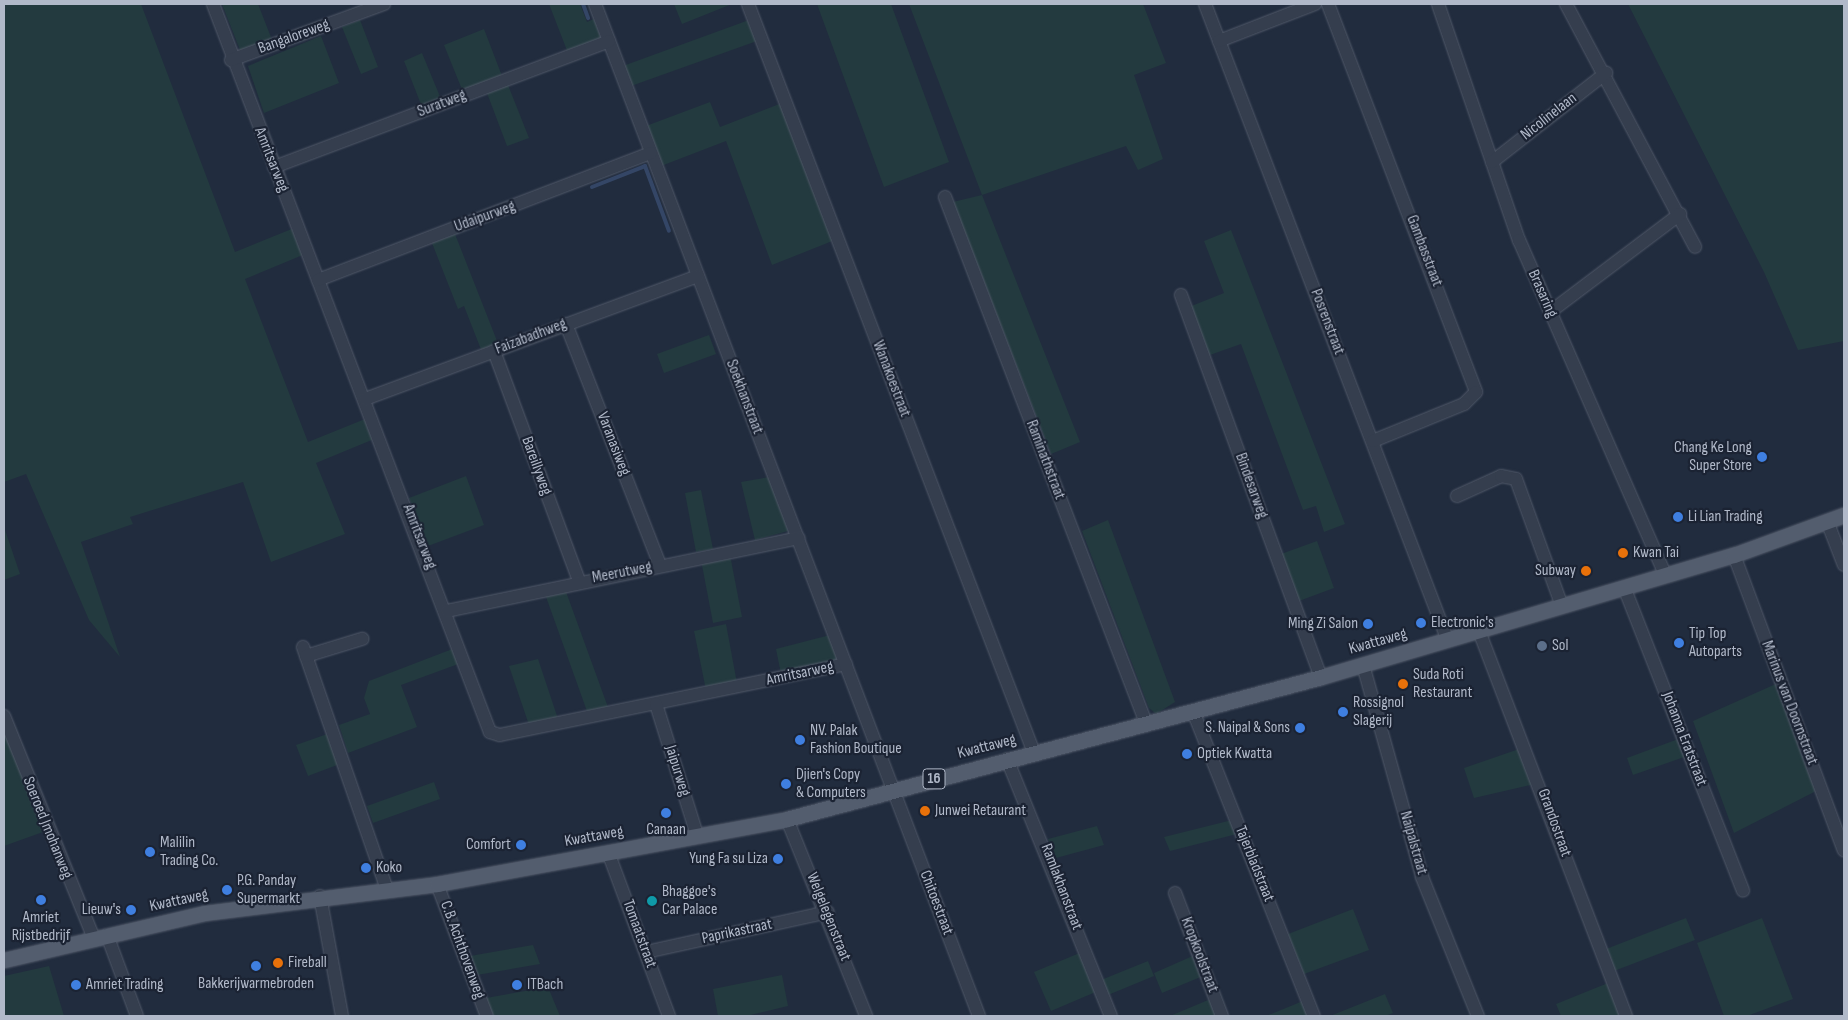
<!DOCTYPE html>
<html>
<head>
<meta charset="utf-8">
<style>
  body { margin:0 }
  #map { position:relative; width:1848px; height:1020px; overflow:hidden; background:#212c3e; font-family:"Sofia Sans Condensed",sans-serif }
  div>[style] { position:absolute }
  .green>* { inset:0; background:#233a3f }
  .stream>* { height:4px; margin:-2px; padding:0 2px; transform-origin:2px; border-radius:2px; background:#344666 }
  .roads { filter:drop-shadow(0 0 1px #515969) drop-shadow(0 0 1px #515969) }
  .minor>* { height:12px; margin:-6px; padding:0 6px; transform-origin:6px; border-radius:6px; background:#353e4e }
  .major>* { height:15px; margin:-7.5px; padding:0 7.5px; transform-origin:7.5px; border-radius:7.5px; background:#535d6e }
  .dots>* { width:14px; height:14px; translate:-50% -50%; box-sizing:border-box; border:2px solid #1b2333; border-radius:50% }
  span { translate:-50% -50%; white-space:nowrap; text-align:center; line-height:1.15; -webkit-text-stroke:4.5px #1b2333; paint-order:stroke }
  .shield-label span { padding:1px 4px; background:#1b2333; border:1px solid; border-radius:4px; -webkit-text-stroke-width:0 }
  .shield-label { font-size:15px; color:#b1b9c9; font-weight:700 }
  .street-label { font-size:16px; color:#b1b9c9 }
  .poi-label { font-size:16px; color:#b1b9c9 }
  .right { translate:-100% -50%; text-align:right }
  .left { translate:0 -50%; text-align:left }
  .frame { position:absolute; inset:0; border:5px solid #b1b9c9; pointer-events:none }
</style>
</head>
<body>
<div id="map">
  <div class="green">
    <i style="clip-path:polygon(4px 4px,141px 4px,235px 252px,299px 226px,310px 252px,245px 279px,308px 442px,370px 417px,379px 437px,316px 463px,345px 534px,271px 562px,243px 482px,130px 517px,133px 524px,81px 542px,120px 657px,89px 620px,26px 474px,4px 482px)"></i>
    <i style="clip-path:polygon(222px 4px,258px 4px,274px 45px,242px 55px)"></i>
    <i style="clip-path:polygon(549px 4px,580px 4px,587px 22px,594px 19px,601px 38px,568px 53px)"></i>
    <i style="clip-path:polygon(674px 4px,732px 4px,682px 24px)"></i>
    <i style="clip-path:polygon(817px 4px,891px 4px,949px 162px,884px 187px)"></i>
    <i style="clip-path:polygon(909px 4px,1143px 4px,1166px 63px,1134px 75px,1163px 159px,1138px 170px,1126px 146px,982px 195px,1080px 442px,1051px 454px,953px 202px,982px 195px)"></i>
    <i style="clip-path:polygon(1628px 4px,1844px 4px,1844px 341px,1798px 350px,1764px 272px)"></i>
    <i style="clip-path:polygon(360px 20px,378px 67px,361px 74px,342px 27px)"></i>
    <i style="clip-path:polygon(749px 20px,757px 41px,631px 86px,623px 66px)"></i>
    <i style="clip-path:polygon(484px 29px,502px 76px,463px 92px,444px 45px)"></i>
    <i style="clip-path:polygon(321px 36px,339px 83px,264px 113px,248px 66px)"></i>
    <i style="clip-path:polygon(422px 53px,441px 99px,422px 107px,404px 61px)"></i>
    <i style="clip-path:polygon(508px 85px,529px 138px,507px 146px,487px 93px)"></i>
    <i style="clip-path:polygon(710px 102px,720px 127px,782px 103px,835px 240px,772px 265px,726px 141px,661px 166px,646px 126px)"></i>
    <i style="clip-path:polygon(1231px 230px,1345px 524px,1324px 532px,1316px 506px,1303px 510px,1241px 344px,1207px 356px,1189px 307px,1224px 293px,1204px 241px)"></i>
    <i style="clip-path:polygon(455px 234px,499px 346px,482px 352px,464px 306px,458px 309px,432px 243px)"></i>
    <i style="clip-path:polygon(709px 335px,716px 354px,664px 373px,657px 354px)"></i>
    <i style="clip-path:polygon(466px 476px,484px 525px,428px 546px,409px 498px)"></i>
    <i style="clip-path:polygon(769px 477px,788px 531px,755px 540px,741px 482px)"></i>
    <i style="clip-path:polygon(701px 490px,713px 549px,696px 552px,685px 493px)"></i>
    <i style="clip-path:polygon(1108px 520px,1175px 702px,1156px 714px,1149px 708px,1082px 531px)"></i>
    <i style="clip-path:polygon(4px 527px,20px 574px,4px 580px)"></i>
    <i style="clip-path:polygon(1317px 541px,1334px 588px,1299px 601px,1281px 554px)"></i>
    <i style="clip-path:polygon(730px 555px,742px 617px,713px 623px,701px 560px)"></i>
    <i style="clip-path:polygon(565px 589px,609px 710px,588px 714px,545px 594px)"></i>
    <i style="clip-path:polygon(726px 624px,737px 683px,706px 690px,694px 631px)"></i>
    <i style="clip-path:polygon(830px 635px,837px 661px,781px 674px,776px 649px)"></i>
    <i style="clip-path:polygon(455px 648px,461px 663px,401px 685px,417px 727px,348px 753px,339px 725px,370px 714px,364px 698px,369px 681px)"></i>
    <i style="clip-path:polygon(538px 659px,558px 719px,529px 725px,509px 666px)"></i>
    <i style="clip-path:polygon(1778px 683px,1818px 790px,1734px 833px,1693px 721px)"></i>
    <i style="clip-path:polygon(4px 727px,43px 832px,4px 846px)"></i>
    <i style="clip-path:polygon(333px 732px,345px 762px,308px 776px,296px 745px)"></i>
    <i style="clip-path:polygon(1681px 738px,1687px 756px,1633px 775px,1627px 758px)"></i>
    <i style="clip-path:polygon(1522px 748px,1535px 784px,1474px 798px,1464px 768px)"></i>
    <i style="clip-path:polygon(434px 782px,440px 799px,373px 823px,367px 806px)"></i>
    <i style="clip-path:polygon(1232px 820px,1237px 834px,1170px 851px,1164px 837px)"></i>
    <i style="clip-path:polygon(1097px 826px,1104px 845px,1056px 858px,1048px 839px)"></i>
    <i style="clip-path:polygon(1353px 909px,1369px 950px,1304px 974px,1288px 934px)"></i>
    <i style="clip-path:polygon(1686px 918px,1695px 940px,1614px 971px,1606px 949px)"></i>
    <i style="clip-path:polygon(1762px 918px,1793px 999px,1747px 1016px,1724px 1016px,1697px 943px)"></i>
    <i style="clip-path:polygon(533px 945px,540px 964px,477px 975px,470px 956px)"></i>
    <i style="clip-path:polygon(1082px 952px,1098px 991px,1051px 1011px,1034px 972px)"></i>
    <i style="clip-path:polygon(1195px 955px,1203px 976px,1162px 993px,1154px 973px)"></i>
    <i style="clip-path:polygon(1148px 961px,1154px 976px,1108px 995px,1101px 980px)"></i>
    <i style="clip-path:polygon(49px 966px,64px 1016px,5px 1016px,4px 976px)"></i>
    <i style="clip-path:polygon(782px 975px,788px 1006px,746px 1016px,718px 1016px,713px 989px)"></i>
    <i style="clip-path:polygon(1608px 983px,1621px 1016px,1561px 1016px,1556px 1004px)"></i>
    <i style="clip-path:polygon(548px 987px,560px 1016px,492px 1016px,486px 998px)"></i>
    <i style="clip-path:polygon(1385px 994px,1393px 1013px,1385px 1016px,1330px 1016px)"></i>
    <i style="clip-path:polygon(1213px 998px,1219px 1016px,1170px 1016px)"></i>
    <i style="clip-path:polygon(1303px 1001px,1309px 1016px,1266px 1016px)"></i>
  </div>
  <div class="stream">
    <i style="left:583px;top:4px;width:15px;rotate:70deg"></i>
    <i style="left:592px;top:187px;width:57px;rotate:-21.6deg"></i>
    <i style="left:645px;top:166px;width:69px;rotate:69.7deg"></i>
  </div>
  <div class="roads">
    <div class="minor">
      <i style="left:213px;top:4px;width:779px;rotate:69.17deg"></i>
      <i style="left:490px;top:732px;width:10px;rotate:17deg"></i>
      <i style="left:500px;top:735px;width:353px;rotate:-11.6deg"></i>
      <i style="left:595px;top:4px;width:1082px;rotate:69.22deg"></i>
      <i style="left:748px;top:4px;width:802px;rotate:69.1deg"></i>
      <i style="left:1205px;top:4px;width:682px;rotate:69.12deg"></i>
      <i style="left:1328px;top:4px;width:415px;rotate:69.1deg"></i>
      <i style="left:1476px;top:392px;width:17px;rotate:135deg"></i>
      <i style="left:1464px;top:404px;width:98px;rotate:157.9deg"></i>
      <i style="left:1438px;top:4px;width:250px;rotate:71.1deg"></i>
      <i style="left:1519px;top:240px;width:367px;rotate:66.4deg"></i>
      <i style="left:1566px;top:4px;width:275px;rotate:62deg"></i>
      <i style="left:1219px;top:41px;width:103px;rotate:-21.1deg"></i>
      <i style="left:231px;top:60px;width:163px;rotate:-20.1deg"></i>
      <i style="left:1492px;top:162px;width:145px;rotate:-38deg"></i>
      <i style="left:274px;top:167px;width:358px;rotate:-20.6deg"></i>
      <i style="left:945px;top:197px;width:563px;rotate:69.09deg"></i>
      <i style="left:318px;top:280px;width:356px;rotate:-20.9deg"></i>
      <i style="left:1181px;top:295px;width:407px;rotate:69.9deg"></i>
      <i style="left:1550px;top:312px;width:163px;rotate:-37deg"></i>
      <i style="left:566px;top:324px;width:259px;rotate:68.7deg"></i>
      <i style="left:494px;top:351px;width:245px;rotate:69.7deg"></i>
      <i style="left:365px;top:399px;width:355px;rotate:-20.3deg"></i>
      <i style="left:1457px;top:496px;width:48px;rotate:-24.4deg"></i>
      <i style="left:1501px;top:476px;width:15px;rotate:11deg"></i>
      <i style="left:1516px;top:479px;width:135px;rotate:70.1deg"></i>
      <i style="left:1827px;top:521px;width:47px;rotate:68.9deg"></i>
      <i style="left:1734px;top:555px;width:315px;rotate:69.6deg"></i>
      <i style="left:1624px;top:587px;width:326px;rotate:68.6deg"></i>
      <i style="left:447px;top:611px;width:359px;rotate:-11.7deg"></i>
      <i style="left:1479px;top:631px;width:412px;rotate:69.1deg"></i>
      <i style="left:303px;top:647px;width:257px;rotate:70.9deg"></i>
      <i style="left:306px;top:656px;width:59px;rotate:-16.9deg"></i>
      <i style="left:1363px;top:665px;width:220px;rotate:74.4deg"></i>
      <i style="left:1422px;top:877px;width:150px;rotate:68.1deg"></i>
      <i style="left:656px;top:704px;width:140px;rotate:72.6deg"></i>
      <i style="left:1193px;top:711px;width:328px;rotate:68.4deg"></i>
      <i style="left:4px;top:716px;width:240px;rotate:68deg"></i>
      <i style="left:1007px;top:759px;width:277px;rotate:68deg"></i>
      <i style="left:787px;top:819px;width:212px;rotate:68.1deg"></i>
      <i style="left:608px;top:852px;width:175px;rotate:69.6deg"></i>
      <i style="left:437px;top:884px;width:141px;rotate:69.3deg"></i>
      <i style="left:1175px;top:893px;width:132px;rotate:69.1deg"></i>
      <i style="left:320px;top:896px;width:122px;rotate:79.6deg"></i>
      <i style="left:107px;top:935px;width:86px;rotate:69.7deg"></i>
      <i style="left:646px;top:952px;width:186px;rotate:-12.4deg"></i>
    </div>
    <div class="major">
      <i style="left:4px;top:960px;width:206px;rotate:-13.2deg"></i>
      <i style="left:205px;top:913px;width:234px;rotate:-7.1deg"></i>
      <i style="left:437px;top:884px;width:356px;rotate:-10.5deg"></i>
      <i style="left:787px;top:819px;width:553px;rotate:-14.89deg"></i>
      <i style="left:1321px;top:677px;width:431px;rotate:-16.5deg"></i>
      <i style="left:1734px;top:555px;width:117px;rotate:-20deg"></i>
    </div>
  </div>
  <div class="dots">
    <i style="left:1762px;top:457px;background:#3f7fe0"></i>
    <i style="left:1678px;top:517px;background:#3f7fe0"></i>
    <i style="left:1623px;top:553px;background:#e8710a"></i>
    <i style="left:1586px;top:571px;background:#e8710a"></i>
    <i style="left:1421px;top:623px;background:#3f7fe0"></i>
    <i style="left:1368px;top:624px;background:#3f7fe0"></i>
    <i style="left:1679px;top:643px;background:#3f7fe0"></i>
    <i style="left:1542px;top:646px;background:#5c6f8a"></i>
    <i style="left:1403px;top:684px;background:#e8710a"></i>
    <i style="left:1343px;top:712px;background:#3f7fe0"></i>
    <i style="left:1300px;top:728px;background:#3f7fe0"></i>
    <i style="left:800px;top:740px;background:#3f7fe0"></i>
    <i style="left:1187px;top:754px;background:#3f7fe0"></i>
    <i style="left:786px;top:784px;background:#3f7fe0"></i>
    <i style="left:925px;top:811px;background:#e8710a"></i>
    <i style="left:666px;top:813px;background:#3f7fe0"></i>
    <i style="left:521px;top:845px;background:#3f7fe0"></i>
    <i style="left:150px;top:852px;background:#3f7fe0"></i>
    <i style="left:778px;top:859px;background:#3f7fe0"></i>
    <i style="left:366px;top:868px;background:#3f7fe0"></i>
    <i style="left:227px;top:890px;background:#3f7fe0"></i>
    <i style="left:41px;top:900px;background:#3f7fe0"></i>
    <i style="left:652px;top:901px;background:#0f9aa8"></i>
    <i style="left:131px;top:910px;background:#3f7fe0"></i>
    <i style="left:278px;top:963px;background:#e8710a"></i>
    <i style="left:256px;top:966px;background:#3f7fe0"></i>
    <i style="left:76px;top:985px;background:#3f7fe0"></i>
    <i style="left:517px;top:985px;background:#3f7fe0"></i>
  </div>
  <div class="shield-label">
    <span style="left:934px;top:779px">16</span>
  </div>
  <div class="street-label">
    <span style="left:294px;top:37px;rotate:-20deg">Bangaloreweg</span>
    <span style="left:442px;top:104px;rotate:-21deg">Suratweg</span>
    <span style="left:1549px;top:117px;rotate:-38deg">Nicolinelaan</span>
    <span style="left:271px;top:160px;rotate:68deg">Amritsarweg</span>
    <span style="left:485px;top:217px;rotate:-20deg">Udaipurweg</span>
    <span style="left:1424px;top:251px;rotate:69deg">Gambasstraat</span>
    <span style="left:1542px;top:294px;rotate:66deg">Brasaring</span>
    <span style="left:1327px;top:322px;rotate:69deg">Posrenstraat</span>
    <span style="left:531px;top:337px;rotate:-21deg">Faizabadhweg</span>
    <span style="left:891px;top:379px;rotate:69deg">Wanakoestraat</span>
    <span style="left:744px;top:397px;rotate:69deg">Soekhanstraat</span>
    <span style="left:613px;top:444px;rotate:69deg">Varanasiweg</span>
    <span style="left:1045px;top:460px;rotate:69deg">Raminathstraat</span>
    <span style="left:536px;top:466px;rotate:70deg">Bareillyweg</span>
    <span style="left:1251px;top:486px;rotate:70deg">Bindesarweg</span>
    <span style="left:419px;top:537px;rotate:69deg">Amritsarweg</span>
    <span style="left:622px;top:573px;rotate:-11deg">Meerutweg</span>
    <span style="left:1378px;top:642px;rotate:-16deg">Kwattaweg</span>
    <span style="left:800px;top:674px;rotate:-12deg">Amritsarweg</span>
    <span style="left:1789px;top:703px;rotate:69deg">Marinus van Doornstraat</span>
    <span style="left:1684px;top:739px;rotate:69deg">Johanna Eratstraat</span>
    <span style="left:987px;top:747px;rotate:-14deg">Kwattaweg</span>
    <span style="left:677px;top:771px;rotate:73deg">Jaipurweg</span>
    <span style="left:1554px;top:823px;rotate:70deg">Grandostraat</span>
    <span style="left:47px;top:828px;rotate:68deg">Soeroed Jmohanweg</span>
    <span style="left:594px;top:837px;rotate:-10deg">Kwattaweg</span>
    <span style="left:1413px;top:843px;rotate:74deg">Naipalstraat</span>
    <span style="left:1254px;top:864px;rotate:68deg">Tajerbladstraat</span>
    <span style="left:1061px;top:887px;rotate:69deg">Ramlakhanstraat</span>
    <span style="left:179px;top:901px;rotate:-12deg">Kwattaweg</span>
    <span style="left:936px;top:903px;rotate:69deg">Chitoestraat</span>
    <span style="left:828px;top:917px;rotate:68deg">Welgelegenstraat</span>
    <span style="left:737px;top:932px;rotate:-12deg">Paprikastraat</span>
    <span style="left:639px;top:934px;rotate:70deg">Tomaatstraat</span>
    <span style="left:462px;top:950px;rotate:70deg">C.B. Achthovenweg</span>
    <span style="left:1199px;top:955px;rotate:69deg">Kropkoolstraat</span>
  </div>
  <div class="poi-label">
    <span class="right" style="left:1752px;top:457px">Chang Ke Long<br>Super Store</span>
    <span class="left" style="left:1688px;top:517px">Li Lian Trading</span>
    <span class="left" style="left:1633px;top:553px">Kwan Tai</span>
    <span class="right" style="left:1576px;top:571px">Subway</span>
    <span class="left" style="left:1431px;top:623px">Electronic's</span>
    <span class="right" style="left:1358px;top:624px">Ming Zi Salon</span>
    <span class="left" style="left:1689px;top:643px">Tip Top<br>Autoparts</span>
    <span class="left" style="left:1552px;top:646px">Sol</span>
    <span class="left" style="left:1413px;top:684px">Suda Roti<br>Restaurant</span>
    <span class="left" style="left:1353px;top:712px">Rossignol<br>Slagerij</span>
    <span class="right" style="left:1290px;top:728px">S. Naipal &amp; Sons</span>
    <span class="left" style="left:810px;top:740px">NV. Palak<br>Fashion Boutique</span>
    <span class="left" style="left:1197px;top:754px">Optiek Kwatta</span>
    <span class="left" style="left:796px;top:784px">Djien's Copy<br>&amp; Computers</span>
    <span class="left" style="left:935px;top:811px">Junwei Retaurant</span>
    <span style="left:666px;top:830px">Canaan</span>
    <span class="left" style="left:160px;top:852px">Malilin<br>Trading Co.</span>
    <span class="right" style="left:511px;top:845px">Comfort</span>
    <span class="right" style="left:768px;top:859px">Yung Fa su Liza</span>
    <span class="left" style="left:376px;top:868px">Koko</span>
    <span class="left" style="left:237px;top:890px">P.G. Panday<br>Supermarkt</span>
    <span class="left" style="left:662px;top:901px">Bhaggoe's<br>Car Palace</span>
    <span class="right" style="left:121px;top:910px">Lieuw's</span>
    <span style="left:41px;top:927px">Amriet<br>Rijstbedrijf</span>
    <span class="left" style="left:288px;top:963px">Fireball</span>
    <span style="left:256px;top:984px">Bakkerijwarmebroden</span>
    <span class="left" style="left:86px;top:985px">Amriet Trading</span>
    <span class="left" style="left:527px;top:985px">ITBach</span>
  </div>
  <div class="frame"></div>
</div>
</body>
</html>
